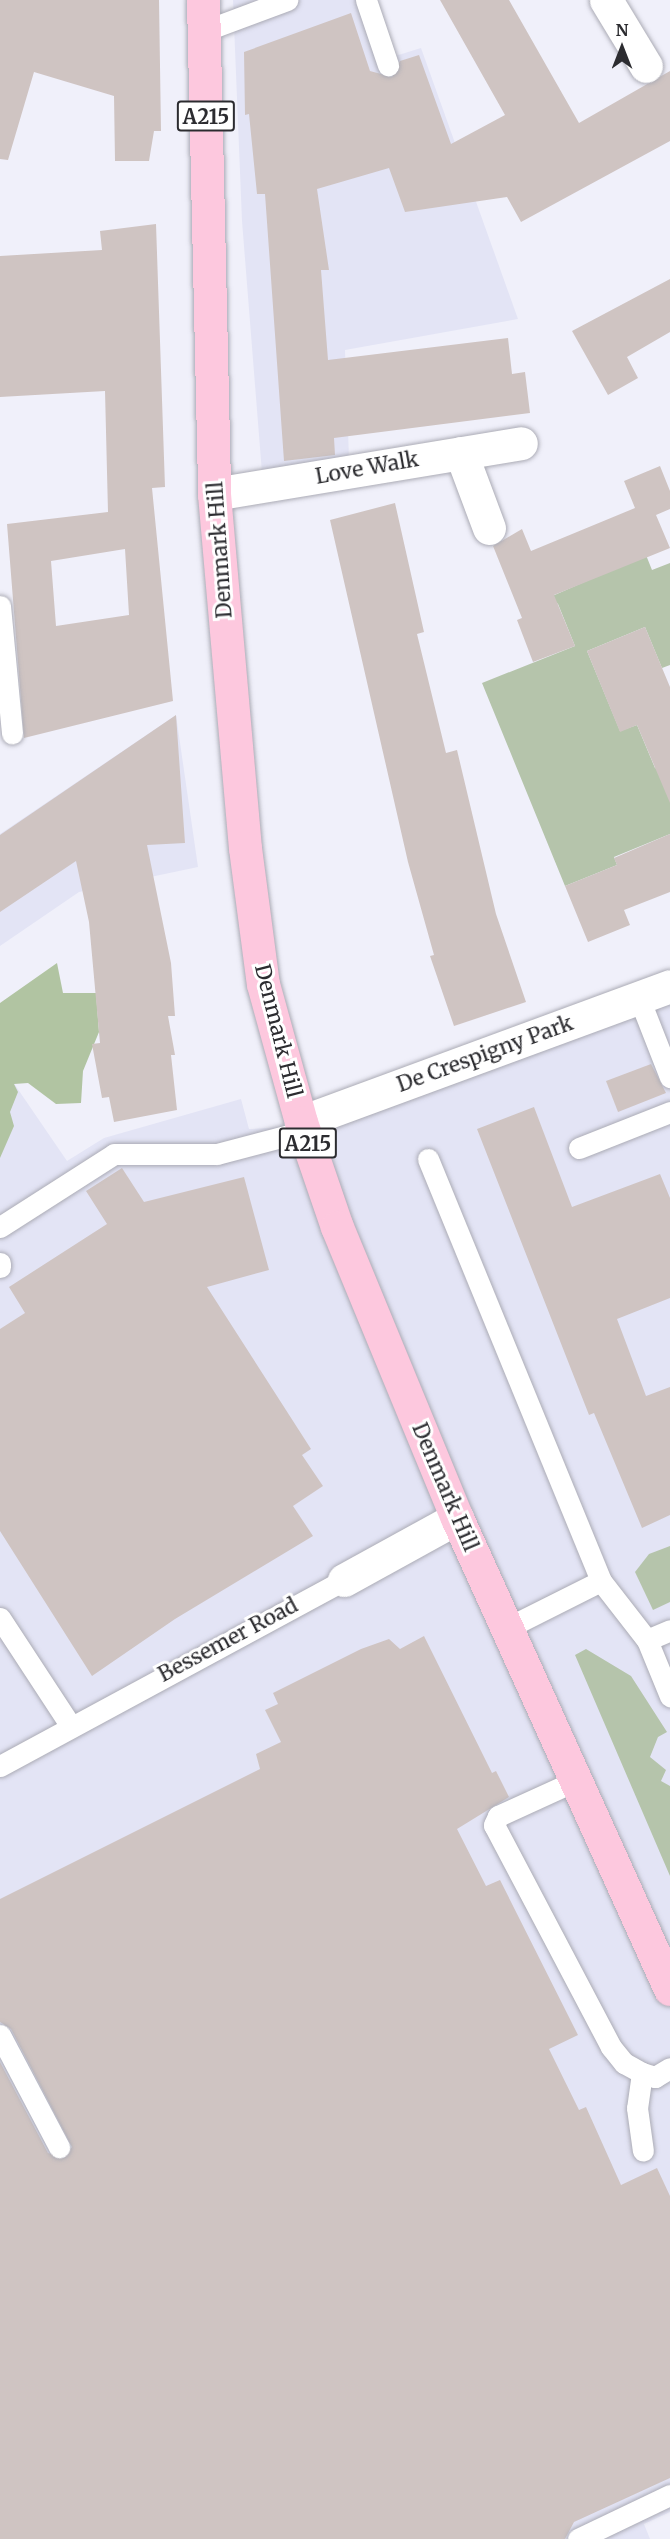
<!DOCTYPE html>
<html>
<head>
<meta charset="utf-8">
<style>
  body { margin:0 }
  #map { position:relative; width:670px; height:2539px; overflow:hidden; background:#f0f0fa; font-family:Merriweather,serif }
  div>[style] { position:absolute }
  .built>* { inset:0; background:#e3e4f5 }
  .green>* { inset:0; background:#b5c4ab }
  .forest>* { inset:0; background:#b1c4a2 }
  .building>* { inset:0; background:#cfc4c2 }
  .roads { filter:drop-shadow(0 0 2px #ababb5) drop-shadow(0 0 2px #ababb5) }
  .lane>* { height:21px; margin:-10.5px; padding:0 10.5px; transform-origin:10.5px; border-radius:10.5px; background:#fff }
  .street>* { height:33px; margin:-16.5px; padding:0 16.5px; transform-origin:16.5px; border-radius:16.5px; background:#fff }
  .primary>* { height:33px; margin:-16.5px; padding:0 16.5px; transform-origin:16.5px; border-radius:16.5px; background:#fdc8de }
  span { translate:-50% -50%; white-space:nowrap; text-align:center; line-height:1.15; -webkit-text-stroke:6px #fff; paint-order:stroke }
  .shield-label span { padding:2px 4px; background:#fff; border:2px solid; border-radius:4px; -webkit-text-stroke-width:0 }
  .shield-label { font-size:20px; color:#2c2c30; font-weight:700 }
  .street-label { font-size:21px; color:#2c2c30 }
  .north { position:absolute; left:592px; top:18px; width:60px; height:60px; -webkit-text-stroke:4px #fff; paint-order:stroke; rotate:0deg; font-size:16px; font-weight:700; line-height:24px; text-align:center; color:#2c2c30 }
  .north::after { content:''; display:block; margin:auto; width:21px; height:27px; background:#2c2c30; clip-path:polygon(50% 0,100% 100%,50% 72%,0 100%) }
</style>
</head>
<body>
<div id="map">
  <div class="built">
    <i style="clip-path:polygon(233px 0,358px 0,379px 61px,421px 48px,518px 319px,345px 350px,349px 458px,262px 473px,242px 221px)"></i>
    <i style="clip-path:polygon(176px 715px,198px 867px,79px 892px,0 946px,0 834px)"></i>
    <i style="clip-path:polygon(670px 977px,670px 2512px,644px 2524px,650px 2539px,0 2539px,0 1063px,67px 1161px,104px 1138px,241px 1099px,249px 1129px,288px 1127px)"></i>
  </div>
  <div class="green">
    <i style="clip-path:polygon(646px 555px,652px 570px,670px 563px,670px 665px,662px 668px,645px 627px,587px 651px,620px 731px,637px 725px,655px 768px,670px 774px,670px 834px,614px 857px,617px 865px,565px 886px,482px 683px,575px 646px,558px 604px,550px 597px)"></i>
    <i style="clip-path:polygon(670px 1546px,670px 1602px,653px 1610px,635px 1572px,649px 1554px)"></i>
    <i style="clip-path:polygon(586px 1649px,631px 1676px,667px 1732px,658px 1737px,650px 1757px,666px 1770px,661px 1781px,670px 1786px,670px 1876px,575px 1655px)"></i>
  </div>
  <div class="forest">
    <i style="clip-path:polygon(57px 963px,63px 993px,96px 993px,99px 1032px,83px 1071px,81px 1103px,56px 1104px,28px 1083px,14px 1084px,18px 1092px,10px 1112px,14px 1126px,0 1158px,0 1003px)"></i>
  </div>
  <div class="building">
    <i style="clip-path:polygon(0 0,159px 0,161px 131px,154px 131px,149px 161px,115px 161px,114px 96px,34px 72px,8px 160px,0 159px)"></i>
    <i style="clip-path:polygon(440px 0,509px 0,579px 123px,670px 71px,670px 141px,521px 222px,507px 197px,405px 212px,389px 168px,317px 189px,329px 270px,321px 270px,328px 360px,508px 338px,512px 374px,525px 372px,530px 413px,334px 438px,335px 455px,284px 461px,265px 194px,257px 194px,249px 114px,245px 115px,244px 52px,351px 13px,370px 71px,392px 77px,400px 61px,419px 55px,451px 144px,505px 115px)"></i>
    <i style="clip-path:polygon(evenodd,156px 224px,165px 487px,152px 488px,173px 701px,24px 738px,7px 524px,108px 512px,105px 391px,0 397px,0 256px,102px 250px,100px 231px,156px 224px,125px 549px,129px 615px,56px 626px,51px 561px,125px 549px)"></i>
    <i style="clip-path:polygon(670px 279px,670px 332px,627px 357px,638px 378px,608px 395px,572px 331px)"></i>
    <i style="clip-path:polygon(660px 466px,670px 491px,670px 509px,656px 515px,670px 548px,554px 595px,575px 646px,533px 662px,517px 620px,522px 618px,493px 546px,522px 529px,531px 551px,635px 508px,624px 481px)"></i>
    <i style="clip-path:polygon(395px 503px,424px 632px,417px 634px,446px 753px,457px 750px,496px 914px,526px 1002px,454px 1026px,430px 956px,434px 955px,408px 862px,330px 520px)"></i>
    <i style="clip-path:polygon(645px 627px,670px 687px,670px 803px,637px 725px,620px 732px,587px 651px)"></i>
    <i style="clip-path:polygon(176px 715px,185px 843px,147px 845px,171px 963px,175px 1016px,168px 1016px,175px 1055px,171px 1055px,177px 1110px,114px 1122px,109px 1097px,102px 1098px,92px 1044px,100px 1043px,89px 922px,76px 861px,0 912px,0 835px)"></i>
    <i style="clip-path:polygon(670px 834px,670px 892px,624px 910px,630px 925px,588px 942px,565px 886px,617px 865px,614px 858px)"></i>
    <i style="clip-path:polygon(651px 1064px,666px 1093px,618px 1112px,606px 1081px)"></i>
    <i style="clip-path:polygon(534px 1107px,572px 1207px,660px 1174px,670px 1198px,670px 1298px,617px 1319px,646px 1396px,670px 1387px,670px 1515px,642px 1528px,594px 1413px,589px 1415px,477px 1129px)"></i>
    <i style="clip-path:polygon(122px 1168px,144px 1202px,244px 1177px,269px 1270px,207px 1287px,311px 1449px,302px 1455px,323px 1486px,293px 1506px,313px 1536px,175px 1619px,92px 1676px,0 1531px,0 1329px,25px 1313px,9px 1287px,107px 1224px,86px 1191px)"></i>
    <i style="clip-path:polygon(424px 1636px,492px 1773px,496px 1771px,509px 1797px,457px 1829px,486px 1886px,500px 1880px,578px 2035px,549px 2049px,579px 2110px,586px 2107px,621px 2185px,657px 2168px,670px 2196px,670px 2478px,574px 2522px,565px 2539px,0 2539px,0 2062px,48px 2153px,64px 2158px,72px 2147px,11px 2029px,0 2022px,0 1899px,260px 1769px,256px 1754px,281px 1742px,265px 1710px,278px 1704px,273px 1693px,361px 1649px,389px 1639px,400px 1649px)"></i>
  </div>
  <div class="roads">
    <div class="lane">
      <i style="left:366px;top:0;width:69px;rotate:71.3deg"></i>
      <i style="left:204px;top:31px;width:89px;rotate:-20.5deg"></i>
      <i style="left:0;top:606px;width:128px;rotate:84.6deg"></i>
      <i style="left:639px;top:998px;width:85px;rotate:68.6deg"></i>
      <i style="left:579px;top:1148px;width:98px;rotate:-21.6deg"></i>
      <i style="left:428px;top:1159px;width:456px;rotate:67.7deg"></i>
      <i style="left:601px;top:1581px;width:75px;rotate:52.1deg"></i>
      <i style="left:647px;top:1640px;width:61px;rotate:67.7deg"></i>
      <i style="left:0;top:1227px;width:135px;rotate:-32.6deg"></i>
      <i style="left:114px;top:1154px;width:103px"></i>
      <i style="left:217px;top:1154px;width:90px;rotate:-14.8deg"></i>
      <i style="left:0;top:1263px;width:4px;rotate:90deg"></i>
      <i style="left:0;top:1618px;width:128px;rotate:56.8deg"></i>
      <i style="left:507px;top:1628px;width:105px;rotate:-26.6deg"></i>
      <i style="left:647px;top:1640px;width:25px;rotate:-23deg"></i>
      <i style="left:0;top:1766px;width:391px;rotate:-28.4deg"></i>
      <i style="left:577px;top:1780px;width:87px;rotate:155.5deg"></i>
      <i style="left:498px;top:1816px;width:10px;rotate:114deg"></i>
      <i style="left:494px;top:1825px;width:251px;rotate:62.2deg"></i>
      <i style="left:611px;top:2047px;width:21px;rotate:51deg"></i>
      <i style="left:624px;top:2063px;width:21px;rotate:29deg"></i>
      <i style="left:642px;top:2073px;width:14px;rotate:17deg"></i>
      <i style="left:655px;top:2077px;width:17px;rotate:-31deg"></i>
      <i style="left:0;top:2035px;width:127px;rotate:62.2deg"></i>
      <i style="left:642px;top:2073px;width:35px;rotate:98deg"></i>
      <i style="left:637px;top:2108px;width:43px;rotate:82.1deg"></i>
      <i style="left:578px;top:2539px;width:102px;rotate:-25.6deg"></i>
    </div>
    <div class="street">
      <i style="left:606px;top:0;width:77px;rotate:58.8deg"></i>
      <i style="left:461px;top:453px;width:80px;rotate:69.5deg"></i>
      <i style="left:214px;top:494px;width:311px;rotate:-9.4deg"></i>
      <i style="left:301px;top:1122px;width:393px;rotate:-20.2deg"></i>
      <i style="left:344px;top:1580px;width:129px;rotate:-28.8deg"></i>
    </div>
    <div class="primary">
      <i style="left:203px;top:0;width:494px;rotate:88.7deg"></i>
      <i style="left:214px;top:494px;width:355px;rotate:85deg"></i>
      <i style="left:245px;top:848px;width:137px;rotate:82.5deg"></i>
      <i style="left:263px;top:984px;width:143px;rotate:74.6deg"></i>
      <i style="left:301px;top:1122px;width:111px;rotate:71.1deg"></i>
      <i style="left:337px;top:1227px;width:315px;rotate:67.6deg"></i>
      <i style="left:457px;top:1518px;width:517px;rotate:65.67deg"></i>
    </div>
  </div>
  <div class="shield-label">
    <span style="left:206px;top:116px">A215</span>
    <span style="left:308px;top:1143px">A215</span>
  </div>
  <div class="street-label">
    <span style="left:367px;top:468px;rotate:-10deg">Love Walk</span>
    <span style="left:220px;top:550px;rotate:-94deg">Denmark Hill</span>
    <span style="left:278px;top:1031px;rotate:76deg">Denmark Hill</span>
    <span style="left:485px;top:1054px;rotate:-20deg">De Crespigny Park</span>
    <span style="left:445px;top:1487px;rotate:67deg">Denmark Hill</span>
    <span style="left:228px;top:1640px;rotate:-28deg">Bessemer Road</span>
  </div>
  <div class="north">N</div>
</div>
</body>
</html>
